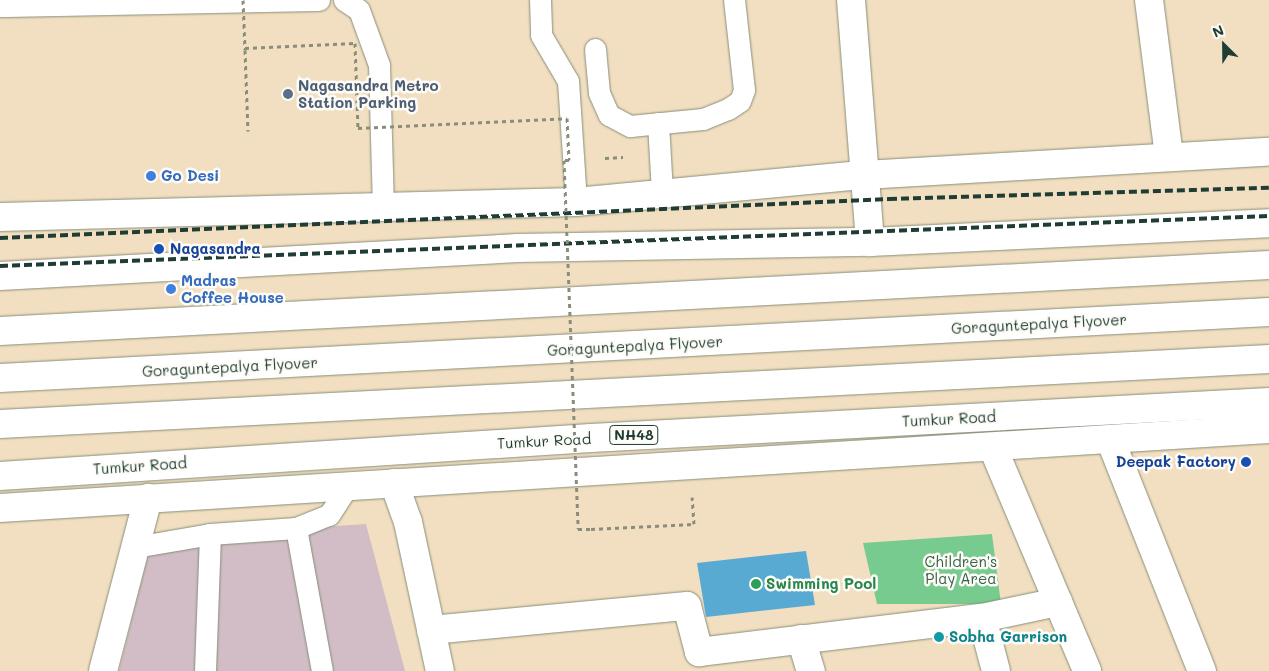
<!DOCTYPE html>
<html>
<head>
<meta charset="utf-8">
<style>
  body { margin:0 }
  #map { position:relative; width:1269px; height:671px; overflow:hidden; background:#f2dfc1; font-family:Mali,sans-serif }
  div>[style] { position:absolute }
  .industrial>* { inset:0; background:#d2bdc6 }
  .green>* { inset:0; background:#78cb8e }
  .water>* { inset:0; background:#59aad3 }
  .path>* { height:3px; margin-top:-1.5px; transform-origin:0; background:repeating-linear-gradient(90deg,#888e7a 0 4px,transparent 0 8px) }
  .roads { filter:drop-shadow(0 0 1px #888e7a) drop-shadow(0 0 1px #888e7a) }
  .service>* { height:21px; margin:-10.5px; padding:0 10.5px; transform-origin:10.5px; border-radius:10.5px; background:#fff }
  .minor>* { height:28px; margin:-14px; padding:0 14px; transform-origin:14px; border-radius:14px; background:#fff }
  .tertiary>* { height:28px; margin:-14px; padding:0 14px; transform-origin:14px; border-radius:14px; background:#fff }
  .trunk>* { height:28px; margin:-14px; padding:0 14px; transform-origin:14px; border-radius:14px; background:#fff }
  .motorway>* { height:28px; margin:-14px; padding:0 14px; transform-origin:14px; border-radius:14px; background:#fff }
  .rail>* { height:4px; margin-top:-2px; transform-origin:0; background:repeating-linear-gradient(90deg,#1f3d34 0 8px,transparent 0 12px) }
  .path-bridge>* { height:3px; margin-top:-1.5px; transform-origin:0; background:repeating-linear-gradient(90deg,#888e7a 0 4px,transparent 0 8px) }
  .dots>* { width:14px; height:14px; translate:-50% -50%; box-sizing:border-box; border:2px solid #fdfcf7; border-radius:50% }
  span { translate:-50% -50%; white-space:nowrap; text-align:center; line-height:1.15; -webkit-text-stroke:5px #fdfcf7; paint-order:stroke }
  .shield-label span { padding:1px 4px; background:#fdfcf7; border:1px solid; border-radius:4px; -webkit-text-stroke-width:0 }
  .shield-label { font-size:14px; color:#1f3d34; font-weight:700 }
  .service-label { font-size:15px; color:#4e5e75; font-weight:700 }
  .left { translate:0 -50%; text-align:left }
  .shop-label { font-size:15px; color:#366cbe; font-weight:700 }
  .transit-label { font-size:15px; color:#164399; font-weight:700 }
  .right { translate:-100% -50%; text-align:right }
  .street-label { font-size:15px; color:#1f3d34 }
  .park-label { font-size:15px; color:#35604a }
  .leisure-label { font-size:15px; color:#27864d; font-weight:700 }
  .culture-label { font-size:15px; color:#0d838f; font-weight:700 }
  .north { position:absolute; left:1199px; top:20px; width:50px; height:50px; -webkit-text-stroke:4px #fdfcf7; paint-order:stroke; rotate:337deg; font-size:14px; font-weight:700; line-height:20px; text-align:center; color:#1f3d34 }
  .north::after { content:''; display:block; margin:auto; width:18px; height:22px; background:#1f3d34; clip-path:polygon(50% 0,100% 100%,50% 72%,0 100%) }
</style>
</head>
<body>
<div id="map">
  <div class="industrial">
    <i style="clip-path:polygon(366px 524px,405px 671px,119px 671px,152px 538px)"></i>
  </div>
  <div class="green">
    <i style="clip-path:polygon(992px 534px,1001px 604px,877px 604px,863px 543px)"></i>
  </div>
  <div class="water">
    <i style="clip-path:polygon(806px 551px,815px 605px,706px 617px,697px 563px)"></i>
  </div>
  <div class="path">
    <i style="left:245px;top:50px;width:81px;rotate:87.9deg"></i>
    <i style="left:605px;top:158px;width:18px;rotate:-3deg"></i>
    <i style="left:591px;top:529px;width:103px;rotate:-2.8deg"></i>
    <i style="left:694px;top:524px;width:27px;rotate:-94deg"></i>
  </div>
  <div class="roads">
    <div class="service">
      <i style="left:344px;top:0;width:18px;rotate:34deg"></i>
      <i style="left:359px;top:10px;width:59px;rotate:70deg"></i>
      <i style="left:379px;top:65px;width:143px;rotate:88.4deg"></i>
      <i style="left:540px;top:0;width:35px;rotate:88deg"></i>
      <i style="left:541px;top:35px;width:53px;rotate:59.6deg"></i>
      <i style="left:568px;top:81px;width:121px;rotate:86.2deg"></i>
      <i style="left:0;top:6px;width:319px;rotate:-1.1deg"></i>
      <i style="left:595px;top:49px;width:44px;rotate:84.8deg"></i>
      <i style="left:599px;top:93px;width:24px;rotate:66deg"></i>
      <i style="left:609px;top:115px;width:24px;rotate:28deg"></i>
      <i style="left:630px;top:126px;width:73px;rotate:-5.5deg"></i>
      <i style="left:703px;top:119px;width:27px;rotate:-22deg"></i>
      <i style="left:728px;top:109px;width:14px;rotate:-34deg"></i>
      <i style="left:740px;top:101px;width:12px;rotate:-70deg"></i>
      <i style="left:744px;top:90px;width:91px;rotate:-96.3deg"></i>
      <i style="left:658px;top:123px;width:70px;rotate:86.7deg"></i>
      <i style="left:296px;top:528px;width:145px;rotate:79.7deg"></i>
      <i style="left:135px;top:547px;width:76px;rotate:-9.8deg"></i>
      <i style="left:210px;top:534px;width:86px;rotate:-4deg"></i>
      <i style="left:296px;top:528px;width:35px;rotate:-22deg"></i>
      <i style="left:329px;top:515px;width:35px;rotate:-57deg"></i>
      <i style="left:205px;top:671px;width:137px;rotate:-87.9deg"></i>
    </div>
    <div class="minor">
      <i style="left:851px;top:0;width:243px;rotate:85.5deg"></i>
      <i style="left:1110px;top:439px;width:250px;rotate:68.4deg"></i>
      <i style="left:993px;top:448px;width:242px;rotate:67.1deg"></i>
      <i style="left:394px;top:483px;width:41px;rotate:70.3deg"></i>
      <i style="left:408px;top:522px;width:152px;rotate:77.9deg"></i>
      <i style="left:982px;top:618px;width:55px;rotate:75.2deg"></i>
      <i style="left:431px;top:630px;width:257px;rotate:-5.4deg"></i>
      <i style="left:687px;top:606px;width:48px;rotate:75.4deg"></i>
      <i style="left:699px;top:652px;width:285px;rotate:-6.9deg"></i>
      <i style="left:982px;top:618px;width:78px;rotate:-11.9deg"></i>
      <i style="left:801px;top:639px;width:34px;rotate:73deg"></i>
      <i style="left:103px;top:671px;width:179px;rotate:-75.4deg"></i>
    </div>
    <div class="tertiary">
      <i style="left:1149px;top:0;width:157px;rotate:82.7deg"></i>
      <i style="left:0;top:217px;width:576px;rotate:-1.49deg"></i>
      <i style="left:576px;top:202px;width:289px;rotate:-5.4deg"></i>
      <i style="left:864px;top:175px;width:406px;rotate:-3.3deg"></i>
      <i style="left:0;top:276px;width:519px;rotate:-3.09deg"></i>
      <i style="left:518px;top:248px;width:352px;rotate:-1deg"></i>
      <i style="left:870px;top:242px;width:399px;rotate:-2.7deg"></i>
      <i style="left:0;top:508px;width:1271px;rotate:-3.56deg"></i>
    </div>
    <div class="trunk">
      <i style="left:0;top:331px;width:1271px;rotate:-2.98deg"></i>
      <i style="left:0;top:476px;width:592px;rotate:-3.68deg"></i>
      <i style="left:591px;top:438px;width:679px;rotate:-3.04deg"></i>
    </div>
    <div class="motorway">
      <i style="left:0;top:378px;width:1271px;rotate:-2.98deg"></i>
      <i style="left:0;top:424px;width:1271px;rotate:-2.93deg"></i>
    </div>
  </div>
  <div class="rail">
    <i style="left:0;top:238px;width:890px;rotate:-2.51deg"></i>
    <i style="left:889px;top:199px;width:380px;rotate:-1.7deg"></i>
    <i style="left:0;top:266px;width:1270px;rotate:-2.26deg"></i>
  </div>
  <div class="path-bridge">
    <i style="left:243px;top:0;width:50px;rotate:87.7deg"></i>
    <i style="left:245px;top:48px;width:110px;rotate:-2.6deg"></i>
    <i style="left:355px;top:43px;width:85px;rotate:88deg"></i>
    <i style="left:358px;top:128px;width:209px;rotate:-2.7deg"></i>
    <i style="left:567px;top:118px;width:42px;rotate:87.3deg"></i>
    <i style="left:569px;top:160px;width:5px;rotate:180deg"></i>
    <i style="left:564px;top:160px;width:369px;rotate:87.8deg"></i>
    <i style="left:578px;top:529px;width:13px"></i>
  </div>
  <div class="dots">
    <i style="left:288px;top:94px;background:#5c6f8a"></i>
    <i style="left:151px;top:176px;background:#3f7fe0"></i>
    <i style="left:159px;top:249px;background:#1a4fb4"></i>
    <i style="left:171px;top:289px;background:#3f7fe0"></i>
    <i style="left:1246px;top:462px;background:#1a4fb4"></i>
    <i style="left:756px;top:584px;background:#2e9e5b"></i>
    <i style="left:939px;top:637px;background:#0f9aa8"></i>
  </div>
  <div class="shield-label">
    <span style="left:634px;top:435px">NH48</span>
  </div>
  <div class="service-label">
    <span class="left" style="left:298px;top:94px">Nagasandra Metro<br>Station Parking</span>
  </div>
  <div class="shop-label">
    <span class="left" style="left:161px;top:176px">Go Desi</span>
    <span class="left" style="left:181px;top:289px">Madras<br>Coffee House</span>
  </div>
  <div class="transit-label">
    <span class="left" style="left:170px;top:249px">Nagasandra</span>
    <span class="right" style="left:1236px;top:462px">Deepak Factory</span>
  </div>
  <div class="street-label">
    <span style="left:1039px;top:324px;rotate:-3deg">Goraguntepalya Flyover</span>
    <span style="left:635px;top:346px;rotate:-3deg">Goraguntepalya Flyover</span>
    <span style="left:230px;top:367px;rotate:-3deg">Goraguntepalya Flyover</span>
    <span style="left:949px;top:419px;rotate:-3deg">Tumkur Road</span>
    <span style="left:544px;top:441px;rotate:-3deg">Tumkur Road</span>
    <span style="left:140px;top:466px;rotate:-4deg">Tumkur Road</span>
  </div>
  <div class="park-label">
    <span style="left:961px;top:570px">Children's<br>Play Area</span>
  </div>
  <div class="leisure-label">
    <span class="left" style="left:766px;top:584px">Swimming Pool</span>
  </div>
  <div class="culture-label">
    <span class="left" style="left:949px;top:637px">Sobha Garrison</span>
  </div>
  <div class="north">N</div>
</div>
</body>
</html>
